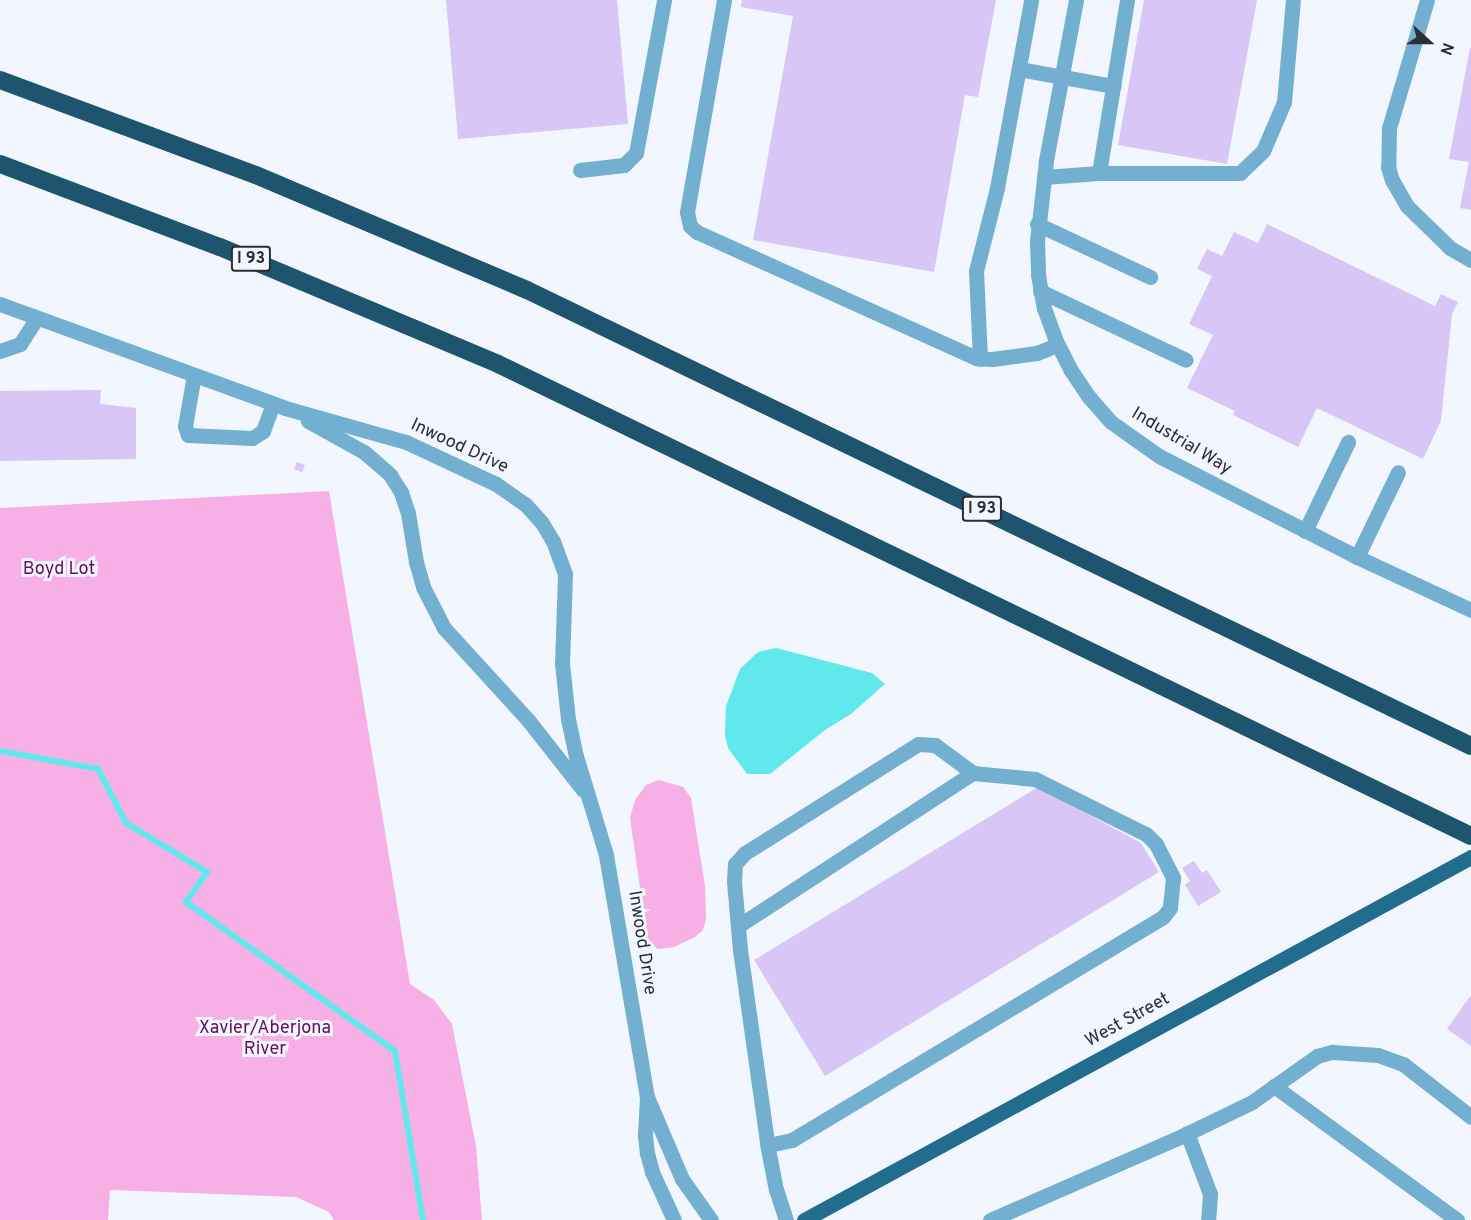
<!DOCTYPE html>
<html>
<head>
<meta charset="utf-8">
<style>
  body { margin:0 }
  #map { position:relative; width:1471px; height:1220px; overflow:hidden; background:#f2f6ff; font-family:Overpass,sans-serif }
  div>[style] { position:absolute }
  .green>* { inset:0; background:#f6b0e5 }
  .water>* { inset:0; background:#61e8ed }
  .stream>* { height:6px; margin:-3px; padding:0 3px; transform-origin:3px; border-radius:3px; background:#61e8ed }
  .building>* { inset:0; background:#d8c6f7 }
  .minor>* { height:15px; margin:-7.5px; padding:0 7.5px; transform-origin:7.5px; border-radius:7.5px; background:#72afd0 }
  .major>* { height:15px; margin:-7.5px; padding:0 7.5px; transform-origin:7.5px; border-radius:7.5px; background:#216c8f }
  .highway>* { height:18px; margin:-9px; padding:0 9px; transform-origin:9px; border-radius:9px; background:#1e546e }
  span { translate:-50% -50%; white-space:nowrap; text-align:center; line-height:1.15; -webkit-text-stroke:6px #f2f6ff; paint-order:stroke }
  .shield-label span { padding:2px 4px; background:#f2f6ff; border:2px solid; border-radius:4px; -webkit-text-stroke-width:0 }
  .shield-label { font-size:16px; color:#2b2e33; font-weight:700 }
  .street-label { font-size:18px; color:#2b2e33 }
  .park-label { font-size:18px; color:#660c59 }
  .north { position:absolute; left:1399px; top:12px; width:60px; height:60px; -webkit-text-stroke:4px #f2f6ff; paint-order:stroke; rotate:111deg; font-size:16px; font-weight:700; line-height:24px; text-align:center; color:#2b2e33 }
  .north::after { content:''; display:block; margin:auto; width:21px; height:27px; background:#2b2e33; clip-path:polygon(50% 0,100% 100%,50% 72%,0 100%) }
</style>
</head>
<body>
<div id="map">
  <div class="green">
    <i style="clip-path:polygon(329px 491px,410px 984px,434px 1000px,452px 1024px,476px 1146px,482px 1220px,334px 1220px,329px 1212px,296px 1197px,110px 1190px,108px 1220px,0 1220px,0 508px)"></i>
    <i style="clip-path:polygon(659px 780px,683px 787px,691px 798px,705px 886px,706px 919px,703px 930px,695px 937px,674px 947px,658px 949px,653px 947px,647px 937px,630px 818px,635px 800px,646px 785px)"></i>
  </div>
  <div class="water">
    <i style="clip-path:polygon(776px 648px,872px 673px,885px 684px,851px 714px,825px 730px,770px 774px,747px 774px,728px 748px,725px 735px,726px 706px,740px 669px,758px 652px)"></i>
  </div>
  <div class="stream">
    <i style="left:0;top:751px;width:100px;rotate:10.4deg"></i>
    <i style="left:98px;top:769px;width:61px;rotate:62.6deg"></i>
    <i style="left:126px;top:823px;width:95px;rotate:31.2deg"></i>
    <i style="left:207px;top:872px;width:37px;rotate:125deg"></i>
    <i style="left:186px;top:902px;width:257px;rotate:35.5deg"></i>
    <i style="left:395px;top:1051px;width:171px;rotate:80.6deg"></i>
  </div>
  <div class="building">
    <i style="clip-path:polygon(446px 0,617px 0,628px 124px,458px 139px)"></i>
    <i style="clip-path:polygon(742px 0,996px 0,978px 97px,965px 95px,934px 272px,753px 240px,793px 16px,741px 7px)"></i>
    <i style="clip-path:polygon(1144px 0,1257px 0,1227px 164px,1118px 145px)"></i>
    <i style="clip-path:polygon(1470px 48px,1471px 48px,1471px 210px,1460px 208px,1469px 162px,1449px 159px)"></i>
    <i style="clip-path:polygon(1267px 224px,1435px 306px,1441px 294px,1458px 302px,1452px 314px,1441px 421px,1423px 459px,1317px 408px,1298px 447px,1233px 415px,1235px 411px,1187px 388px,1213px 335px,1189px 324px,1212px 276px,1197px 269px,1207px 249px,1222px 256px,1234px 232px,1258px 243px)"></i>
    <i style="clip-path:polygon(101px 390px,100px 404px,136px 408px,136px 459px,0 461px,0 391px)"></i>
    <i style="clip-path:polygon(297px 462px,305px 465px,302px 472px,294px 469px)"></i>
    <i style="clip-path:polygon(1038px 787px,1141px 843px,1159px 872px,825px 1076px,754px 960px)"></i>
    <i style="clip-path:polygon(1194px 861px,1202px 873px,1207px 870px,1221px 892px,1198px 906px,1185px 885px,1190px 881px,1182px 868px)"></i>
    <i style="clip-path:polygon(1471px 995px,1471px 1046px,1447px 1029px)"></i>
  </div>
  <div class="minor">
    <i style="left:724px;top:0;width:215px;rotate:99.9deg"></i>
    <i style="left:687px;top:212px;width:14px;rotate:78deg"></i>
    <i style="left:690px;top:226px;width:9px;rotate:41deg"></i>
    <i style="left:697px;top:232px;width:306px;rotate:24.3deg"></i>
    <i style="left:976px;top:358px;width:16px;rotate:4deg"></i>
    <i style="left:992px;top:359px;width:45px;rotate:-7.6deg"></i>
    <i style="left:1037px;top:353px;width:22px;rotate:-22deg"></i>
    <i style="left:1076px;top:0;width:164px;rotate:100.6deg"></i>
    <i style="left:1046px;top:161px;width:81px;rotate:96.4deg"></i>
    <i style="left:1037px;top:241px;width:34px;rotate:88deg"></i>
    <i style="left:1038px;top:275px;width:34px;rotate:80deg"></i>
    <i style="left:1044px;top:308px;width:33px;rotate:70deg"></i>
    <i style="left:1055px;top:339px;width:34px;rotate:63deg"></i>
    <i style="left:1070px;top:369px;width:34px;rotate:56deg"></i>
    <i style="left:1089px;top:397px;width:33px;rotate:49deg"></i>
    <i style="left:1111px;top:422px;width:59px;rotate:35.3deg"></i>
    <i style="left:1159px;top:456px;width:222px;rotate:27deg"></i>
    <i style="left:1357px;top:557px;width:126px;rotate:24.9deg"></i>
    <i style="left:1427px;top:0;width:134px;rotate:106.5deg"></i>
    <i style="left:1389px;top:128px;width:39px;rotate:91deg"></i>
    <i style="left:1388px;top:167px;width:14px;rotate:73deg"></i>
    <i style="left:1392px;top:180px;width:30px;rotate:60deg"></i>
    <i style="left:1407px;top:206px;width:60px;rotate:44.3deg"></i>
    <i style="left:1450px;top:248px;width:24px;rotate:30deg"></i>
    <i style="left:1019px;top:69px;width:96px;rotate:10.3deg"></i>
    <i style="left:580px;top:170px;width:44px;rotate:-6.5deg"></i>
    <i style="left:624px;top:165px;width:17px;rotate:-45deg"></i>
    <i style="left:636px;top:153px;width:156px;rotate:-79.6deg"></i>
    <i style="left:1099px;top:173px;width:141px"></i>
    <i style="left:1240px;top:173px;width:32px;rotate:-44deg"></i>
    <i style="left:1263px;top:151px;width:53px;rotate:-66.8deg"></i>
    <i style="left:1284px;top:102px;width:102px;rotate:-85deg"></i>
    <i style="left:1044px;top:177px;width:55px;rotate:-4.2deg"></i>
    <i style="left:1099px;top:173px;width:175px;rotate:-80.8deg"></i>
    <i style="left:1037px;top:224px;width:125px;rotate:25.1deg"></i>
    <i style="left:1040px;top:291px;width:161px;rotate:25.3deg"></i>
    <i style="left:0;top:304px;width:303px;rotate:20deg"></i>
    <i style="left:285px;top:408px;width:126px;rotate:15.7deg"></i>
    <i style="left:406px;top:442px;width:99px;rotate:25deg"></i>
    <i style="left:496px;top:484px;width:35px;rotate:35deg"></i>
    <i style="left:525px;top:504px;width:25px;rotate:48deg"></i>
    <i style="left:542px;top:523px;width:21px;rotate:59deg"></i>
    <i style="left:553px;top:541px;width:35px;rotate:70deg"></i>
    <i style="left:565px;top:574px;width:89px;rotate:91.9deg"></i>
    <i style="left:562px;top:663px;width:56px;rotate:83.9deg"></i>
    <i style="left:568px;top:719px;width:38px;rotate:78deg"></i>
    <i style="left:576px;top:756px;width:103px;rotate:73.1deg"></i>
    <i style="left:606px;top:855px;width:245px;rotate:80.4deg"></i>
    <i style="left:647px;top:1097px;width:38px;rotate:93deg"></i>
    <i style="left:645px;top:1135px;width:18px;rotate:84deg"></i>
    <i style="left:647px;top:1153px;width:20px;rotate:75deg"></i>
    <i style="left:652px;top:1172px;width:53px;rotate:65.4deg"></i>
    <i style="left:0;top:351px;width:21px;rotate:-19deg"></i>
    <i style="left:20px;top:344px;width:31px;rotate:-57deg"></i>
    <i style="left:980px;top:359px;width:88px;rotate:-92.6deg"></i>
    <i style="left:976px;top:271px;width:86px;rotate:-75.8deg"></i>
    <i style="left:997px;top:188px;width:191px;rotate:-79.7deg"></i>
    <i style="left:194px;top:375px;width:52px;rotate:100deg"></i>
    <i style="left:185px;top:426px;width:9px;rotate:72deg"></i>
    <i style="left:188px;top:435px;width:64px;rotate:2.7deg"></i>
    <i style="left:252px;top:438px;width:13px;rotate:-32deg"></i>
    <i style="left:263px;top:431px;width:29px;rotate:-70deg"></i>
    <i style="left:308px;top:421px;width:64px;rotate:29deg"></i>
    <i style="left:364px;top:452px;width:35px;rotate:41deg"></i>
    <i style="left:390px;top:475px;width:20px;rotate:57deg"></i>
    <i style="left:401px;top:492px;width:22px;rotate:72deg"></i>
    <i style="left:408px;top:513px;width:50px;rotate:80.7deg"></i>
    <i style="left:416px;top:562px;width:26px;rotate:74deg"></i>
    <i style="left:423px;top:587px;width:46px;rotate:62.9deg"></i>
    <i style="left:444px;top:628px;width:125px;rotate:47.6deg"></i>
    <i style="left:528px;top:720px;width:89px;rotate:51.8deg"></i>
    <i style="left:1305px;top:531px;width:99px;rotate:-64.2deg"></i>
    <i style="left:1357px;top:557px;width:94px;rotate:-64.2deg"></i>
    <i style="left:738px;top:926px;width:280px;rotate:-33.1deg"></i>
    <i style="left:973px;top:773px;width:62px;rotate:5.5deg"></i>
    <i style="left:1035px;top:779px;width:124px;rotate:26.4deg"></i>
    <i style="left:1146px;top:834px;width:14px;rotate:45deg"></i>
    <i style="left:1156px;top:844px;width:38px;rotate:63deg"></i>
    <i style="left:1173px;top:878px;width:30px;rotate:96deg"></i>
    <i style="left:1170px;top:908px;width:11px;rotate:128deg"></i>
    <i style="left:1163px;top:917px;width:433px;rotate:149deg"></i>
    <i style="left:792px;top:1140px;width:25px;rotate:168deg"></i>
    <i style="left:1274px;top:1086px;width:227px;rotate:36.2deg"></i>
    <i style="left:647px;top:1097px;width:89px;rotate:66.9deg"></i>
    <i style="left:682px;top:1179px;width:50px;rotate:54.7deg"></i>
    <i style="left:1187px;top:1133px;width:65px;rotate:69.3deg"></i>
    <i style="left:1210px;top:1194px;width:26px;rotate:94deg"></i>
    <i style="left:786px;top:1220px;width:32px;rotate:-108deg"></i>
    <i style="left:776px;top:1190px;width:42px;rotate:-101deg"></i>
    <i style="left:768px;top:1149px;width:201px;rotate:-98deg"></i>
    <i style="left:740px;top:950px;width:68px;rotate:-95deg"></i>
    <i style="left:734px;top:882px;width:18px;rotate:-87deg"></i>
    <i style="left:735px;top:864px;width:15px;rotate:-48deg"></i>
    <i style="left:745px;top:853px;width:204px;rotate:-32.2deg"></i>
    <i style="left:918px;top:744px;width:17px;rotate:3deg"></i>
    <i style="left:935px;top:745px;width:47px;rotate:36.4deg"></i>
    <i style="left:990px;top:1220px;width:210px;rotate:-23.6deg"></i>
    <i style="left:1182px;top:1136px;width:78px;rotate:-25.9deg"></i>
    <i style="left:1252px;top:1102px;width:80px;rotate:-35.3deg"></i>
    <i style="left:1317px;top:1056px;width:16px;rotate:-15deg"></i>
    <i style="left:1332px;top:1052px;width:46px;rotate:3.7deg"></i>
    <i style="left:1378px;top:1055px;width:27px;rotate:20deg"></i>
    <i style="left:1403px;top:1064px;width:86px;rotate:37.9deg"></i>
  </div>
  <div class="major">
    <i style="left:804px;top:1220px;width:759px;rotate:-28.56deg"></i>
  </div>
  <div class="highway">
    <i style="left:0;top:80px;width:273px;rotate:20.4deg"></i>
    <i style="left:256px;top:175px;width:294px;rotate:23deg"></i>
    <i style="left:527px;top:290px;width:1048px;rotate:25.78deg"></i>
    <i style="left:0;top:164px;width:235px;rotate:20.7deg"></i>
    <i style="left:220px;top:247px;width:302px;rotate:22.8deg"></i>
    <i style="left:498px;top:364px;width:1081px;rotate:25.88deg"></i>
  </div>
  <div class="shield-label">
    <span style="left:251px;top:259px">I 93</span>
    <span style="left:982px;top:509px">I 93</span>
  </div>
  <div class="street-label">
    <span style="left:1181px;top:442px;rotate:31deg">Industrial Way</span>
    <span style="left:459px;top:447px;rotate:25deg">Inwood Drive</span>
    <span style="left:641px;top:943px;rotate:81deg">Inwood Drive</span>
    <span style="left:1128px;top:1021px;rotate:-29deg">West Street</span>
  </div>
  <div class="park-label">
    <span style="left:59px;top:570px">Boyd Lot</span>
    <span style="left:265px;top:1040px">Xavier/Aberjona<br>River</span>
  </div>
  <div class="north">N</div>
</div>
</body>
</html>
